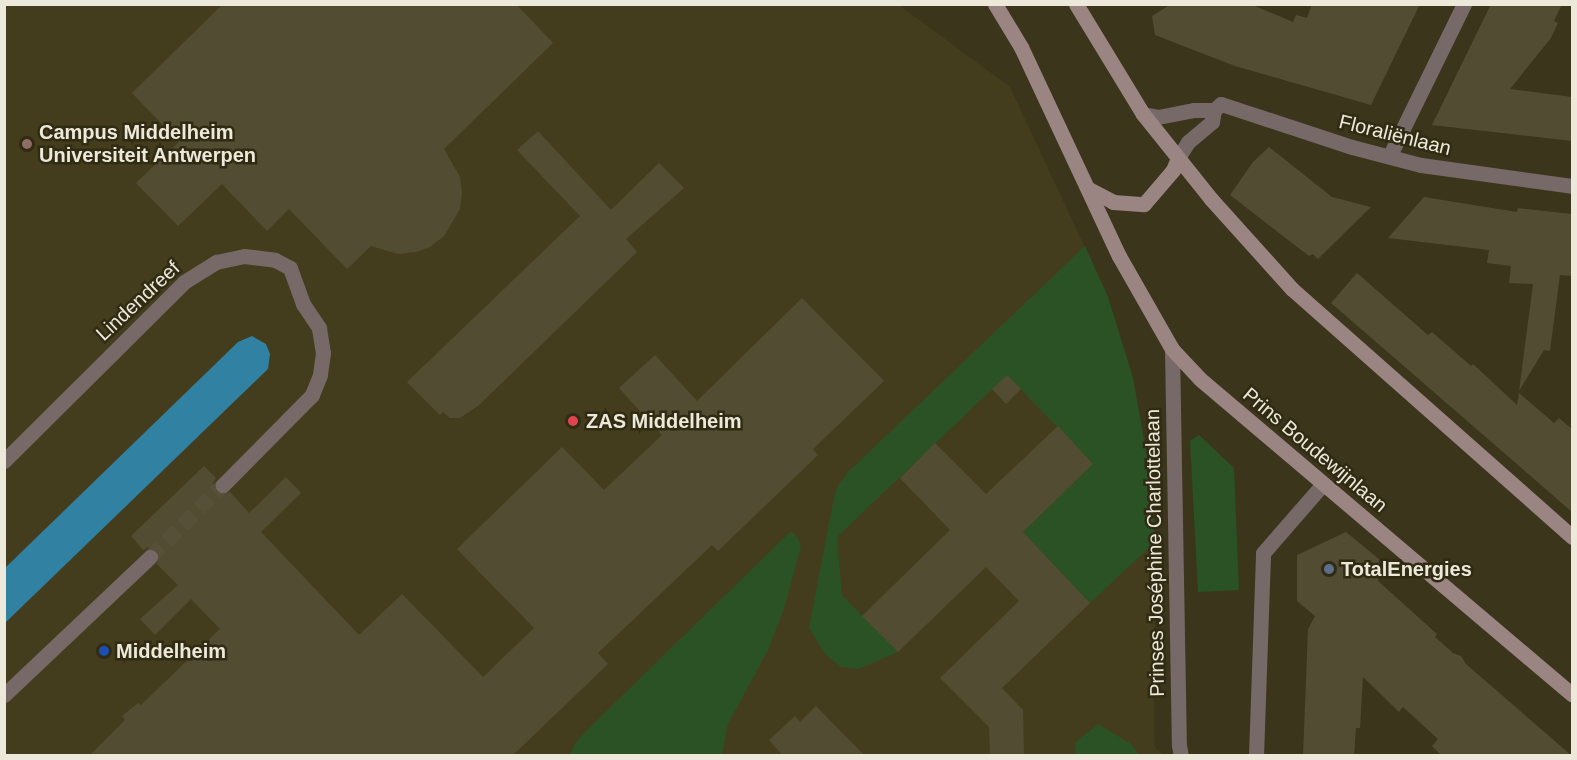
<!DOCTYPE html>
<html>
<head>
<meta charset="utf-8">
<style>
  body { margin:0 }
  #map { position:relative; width:1577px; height:760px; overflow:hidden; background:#3b351c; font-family:Helvetica,sans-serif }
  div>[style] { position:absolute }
  .built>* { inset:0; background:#443d1d }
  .green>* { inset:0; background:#2a5224 }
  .water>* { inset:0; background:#3081a2 }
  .building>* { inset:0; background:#524c33 }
  .minor-tunnel>* { height:15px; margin-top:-7.5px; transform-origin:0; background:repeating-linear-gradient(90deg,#565038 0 15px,transparent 0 23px) }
  .minor>* { height:15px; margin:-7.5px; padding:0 7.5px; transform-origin:7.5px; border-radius:7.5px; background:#776967 }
  .secondary>* { height:15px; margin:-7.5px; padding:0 7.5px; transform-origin:7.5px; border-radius:7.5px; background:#9b8583 }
  .dots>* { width:16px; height:16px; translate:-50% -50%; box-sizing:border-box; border:3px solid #312b13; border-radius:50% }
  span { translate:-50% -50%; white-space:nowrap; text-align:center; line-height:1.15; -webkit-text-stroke:5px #312b13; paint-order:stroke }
  .poi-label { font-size:20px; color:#ece9da; font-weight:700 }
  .left { translate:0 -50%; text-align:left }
  .street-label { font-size:20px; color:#ece9da }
  .frame { position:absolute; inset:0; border:6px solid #ece9da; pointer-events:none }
</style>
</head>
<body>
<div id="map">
  <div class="built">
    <i style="clip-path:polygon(4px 5px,899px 5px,1010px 87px,1108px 297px,1133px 378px,1148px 463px,1155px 542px,1154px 746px,1163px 755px,5px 755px)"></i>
  </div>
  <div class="green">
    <i style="clip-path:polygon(1085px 246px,1108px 297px,1133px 378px,1148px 463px,1155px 542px,1090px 603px,1023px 532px,1093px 464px,1007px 375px,837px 537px,842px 595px,898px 652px,858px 669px,841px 667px,826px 655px,809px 628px,834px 497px,839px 484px,848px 472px)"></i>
    <i style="clip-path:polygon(1199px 435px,1234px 468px,1239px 590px,1198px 592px,1190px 441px)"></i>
    <i style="clip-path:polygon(791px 531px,798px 538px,801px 546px,784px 609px,768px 650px,728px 724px,722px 755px,570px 755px,574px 745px,584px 733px)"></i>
    <i style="clip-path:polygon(1098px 724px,1131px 744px,1139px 755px,1075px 755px,1076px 742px)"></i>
  </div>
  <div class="water">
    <i style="clip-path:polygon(252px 336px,266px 344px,270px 354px,268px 369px,5px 623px,5px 568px,238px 342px)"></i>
  </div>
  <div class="building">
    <i style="clip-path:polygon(223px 4px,516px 4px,553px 43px,444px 149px,460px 177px,462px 193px,460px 209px,444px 236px,430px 247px,416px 252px,398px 254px,371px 246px,347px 269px,289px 209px,267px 231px,222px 184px,178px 226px,136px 183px,179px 142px,132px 93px)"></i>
    <i style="clip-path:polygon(1171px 4px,1250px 4px,1293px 22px,1296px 15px,1307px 18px,1312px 4px,1420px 4px,1371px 105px,1235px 66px,1155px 35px,1152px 16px)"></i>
    <i style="clip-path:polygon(1491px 4px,1562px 4px,1554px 21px,1558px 23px,1551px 38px,1510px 89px,1572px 97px,1572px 141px,1432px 125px)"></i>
    <i style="clip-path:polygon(538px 131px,611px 210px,659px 163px,684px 188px,626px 239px,637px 252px,479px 405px,460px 418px,450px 418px,443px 412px,440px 415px,407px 382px,580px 216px,517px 150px)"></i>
    <i style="clip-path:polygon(1269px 147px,1332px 197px,1371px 207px,1318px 259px,1313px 254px,1309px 256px,1230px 195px,1253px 162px)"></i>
    <i style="clip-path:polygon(1424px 197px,1517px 212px,1518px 208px,1572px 214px,1572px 276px,1560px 275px,1550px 351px,1544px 350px,1519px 391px,1533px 284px,1509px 283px,1511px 266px,1487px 263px,1489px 250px,1388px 238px)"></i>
    <i style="clip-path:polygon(1357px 273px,1428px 335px,1432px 332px,1471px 366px,1473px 364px,1517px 405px,1519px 393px,1554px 423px,1559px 418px,1572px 429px,1572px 512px,1331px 303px)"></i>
    <i style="clip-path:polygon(802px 298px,884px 381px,813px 449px,818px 455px,718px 551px,712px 545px,598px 653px,608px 664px,512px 756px,89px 756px,125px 720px,122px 716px,138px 703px,141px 705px,220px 629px,191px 599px,155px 635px,140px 619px,178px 585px,157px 564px,160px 555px,157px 550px,148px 547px,143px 550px,131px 536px,204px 466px,216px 478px,213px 483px,216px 491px,221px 495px,230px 492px,249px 513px,286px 477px,301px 493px,261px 532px,359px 635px,402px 594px,483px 677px,534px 628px,457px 549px,562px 447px,604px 490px,662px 435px,619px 388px,655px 355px,697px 401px)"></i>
    <i style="clip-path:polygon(1007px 375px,1021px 389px,1006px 404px,992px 389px)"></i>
    <i style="clip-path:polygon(1058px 426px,1093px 464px,1023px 532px,1090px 603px,1002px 688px,1023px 710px,1024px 756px,990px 756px,989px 727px,940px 678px,1019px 601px,986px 567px,898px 652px,862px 616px,950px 530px,900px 478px,935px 443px,986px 494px)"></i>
    <i style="clip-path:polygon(1346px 532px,1379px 559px,1378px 581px,1437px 634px,1435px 637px,1453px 653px,1461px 656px,1466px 664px,1572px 756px,1442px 756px,1432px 746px,1438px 739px,1403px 707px,1399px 712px,1363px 677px,1360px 728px,1356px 728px,1354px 756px,1303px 756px,1308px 629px,1315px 616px,1297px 601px,1297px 555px)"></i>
    <i style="clip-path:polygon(816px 706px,865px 756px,783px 756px,769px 740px,795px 716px,800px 722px)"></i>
  </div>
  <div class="minor-tunnel">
    <i style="left:150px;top:557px;width:103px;rotate:-44.6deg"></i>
  </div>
  <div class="minor">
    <i style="left:1143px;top:114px;width:15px;rotate:11deg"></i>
    <i style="left:1158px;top:117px;width:37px;rotate:-11deg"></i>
    <i style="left:1194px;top:110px;width:20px"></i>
    <i style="left:1214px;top:110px;width:9px;rotate:-41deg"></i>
    <i style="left:1221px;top:104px;width:138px;rotate:18.2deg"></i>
    <i style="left:1352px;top:147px;width:71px;rotate:14.6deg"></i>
    <i style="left:1421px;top:165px;width:152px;rotate:7.9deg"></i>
    <i style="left:1390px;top:155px;width:168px;rotate:-63.9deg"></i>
    <i style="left:1178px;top:158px;width:19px;rotate:-58deg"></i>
    <i style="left:1188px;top:142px;width:31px;rotate:-40deg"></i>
    <i style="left:1212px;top:122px;width:12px;rotate:-81deg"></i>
    <i style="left:1172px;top:349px;width:396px;rotate:89deg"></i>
    <i style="left:1179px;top:745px;width:11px;rotate:80deg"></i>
    <i style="left:4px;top:461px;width:254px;rotate:-44.8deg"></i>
    <i style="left:184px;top:282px;width:38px;rotate:-32deg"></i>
    <i style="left:216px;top:262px;width:29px;rotate:-12deg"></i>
    <i style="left:244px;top:256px;width:31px;rotate:7deg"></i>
    <i style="left:275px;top:260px;width:17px;rotate:28deg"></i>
    <i style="left:290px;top:268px;width:38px;rotate:70deg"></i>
    <i style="left:303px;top:304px;width:29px;rotate:56deg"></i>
    <i style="left:319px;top:328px;width:25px;rotate:81deg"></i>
    <i style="left:323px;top:353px;width:22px;rotate:98deg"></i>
    <i style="left:320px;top:375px;width:22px;rotate:112deg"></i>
    <i style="left:312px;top:395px;width:127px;rotate:134.7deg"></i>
    <i style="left:4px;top:695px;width:201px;rotate:-43.4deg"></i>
    <i style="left:1256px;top:756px;width:203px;rotate:-88deg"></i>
    <i style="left:1263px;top:553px;width:91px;rotate:-49deg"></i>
  </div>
  <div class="secondary">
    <i style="left:995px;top:4px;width:50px;rotate:58.8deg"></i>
    <i style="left:1021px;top:47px;width:231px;rotate:64.9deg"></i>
    <i style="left:1119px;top:256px;width:107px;rotate:60.3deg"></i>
    <i style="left:1172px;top:349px;width:41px;rotate:47deg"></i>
    <i style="left:1200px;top:379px;width:488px;rotate:40.3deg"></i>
    <i style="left:1076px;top:4px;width:129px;rotate:58.7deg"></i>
    <i style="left:1143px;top:114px;width:109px;rotate:51.3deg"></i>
    <i style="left:1211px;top:199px;width:121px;rotate:48deg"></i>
    <i style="left:1292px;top:289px;width:374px;rotate:41.5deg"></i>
    <i style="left:1089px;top:189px;width:27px;rotate:28deg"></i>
    <i style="left:1113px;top:202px;width:31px;rotate:4deg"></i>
    <i style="left:1144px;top:204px;width:45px;rotate:-49.5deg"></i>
    <i style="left:1173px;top:170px;width:13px;rotate:-67deg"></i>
  </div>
  <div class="dots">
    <i style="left:27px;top:144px;background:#8d6e63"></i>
    <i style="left:573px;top:421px;background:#e0444e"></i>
    <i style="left:1329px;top:569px;background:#5c6f8a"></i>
    <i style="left:104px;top:651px;background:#1a4fb4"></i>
  </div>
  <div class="poi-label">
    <span class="left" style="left:39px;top:144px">Campus Middelheim<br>Universiteit Antwerpen</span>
    <span class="left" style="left:586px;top:421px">ZAS Middelheim</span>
    <span class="left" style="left:1341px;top:569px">TotalEnergies</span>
    <span class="left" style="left:116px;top:651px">Middelheim</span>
  </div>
  <div class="street-label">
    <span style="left:1395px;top:135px;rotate:14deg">Floraliënlaan</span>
    <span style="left:138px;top:301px;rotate:-43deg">Lindendreef</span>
    <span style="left:1315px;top:450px;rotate:40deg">Prins Boudewijnlaan</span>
    <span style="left:1155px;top:553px;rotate:-91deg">Prinses Joséphine Charlottelaan</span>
  </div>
  <div class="frame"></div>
</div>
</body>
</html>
